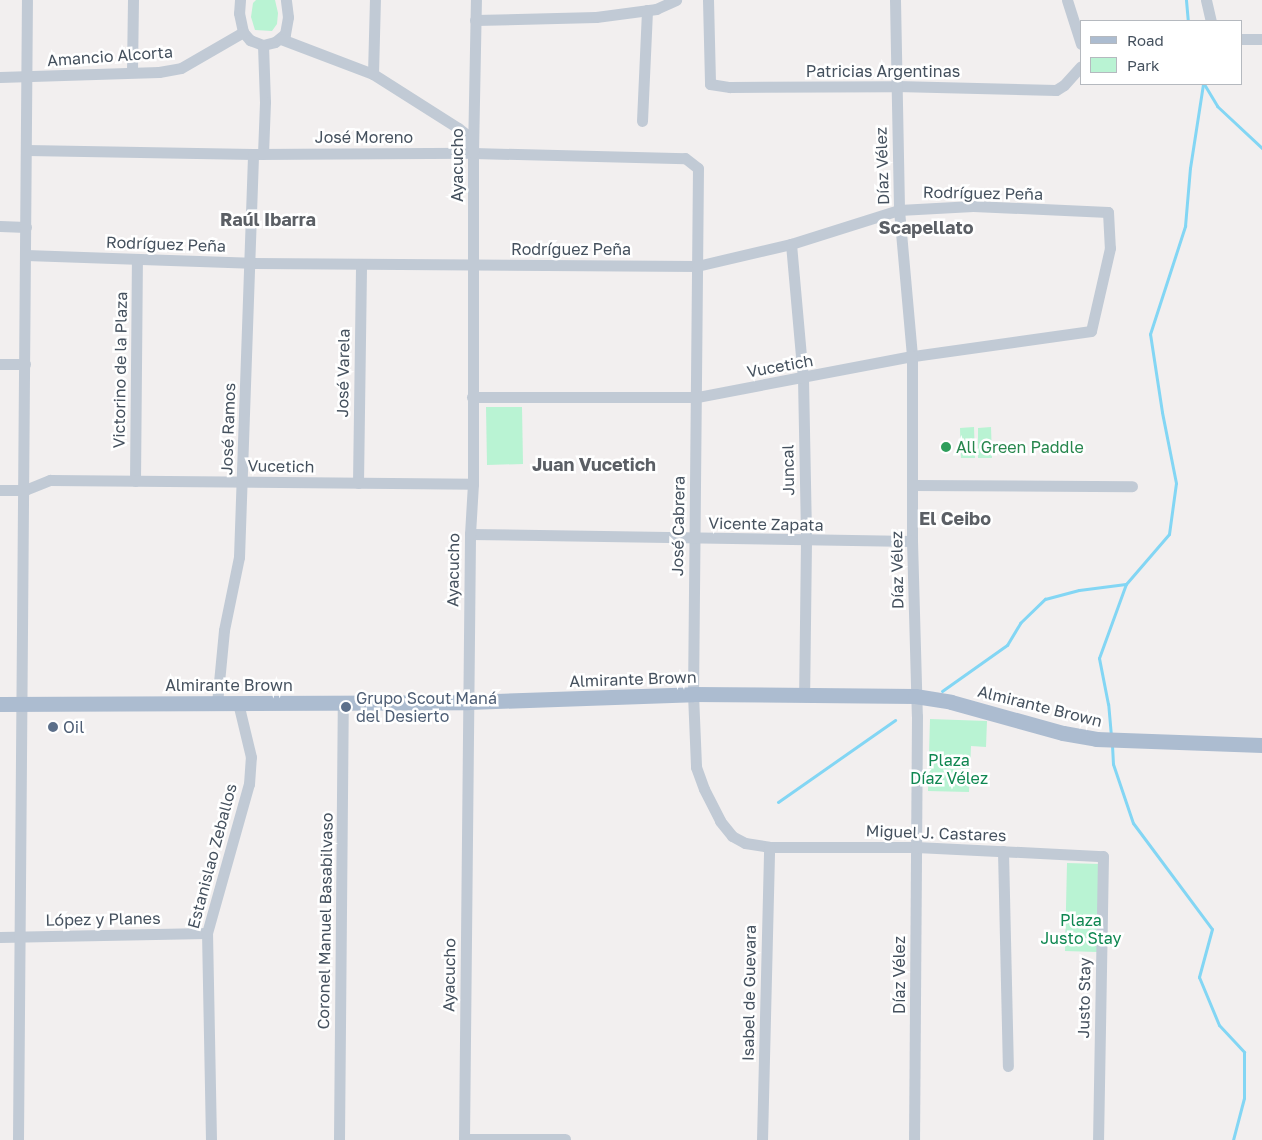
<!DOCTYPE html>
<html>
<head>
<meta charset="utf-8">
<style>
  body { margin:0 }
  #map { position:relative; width:1262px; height:1140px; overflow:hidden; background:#f2efef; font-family:"Golos Text",sans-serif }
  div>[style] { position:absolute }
  .green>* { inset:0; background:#b9f3d3 }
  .stream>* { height:3px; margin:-1.5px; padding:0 1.5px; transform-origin:1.5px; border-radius:1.5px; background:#83d6f4 }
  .minor>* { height:11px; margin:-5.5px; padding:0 5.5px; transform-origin:5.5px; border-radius:5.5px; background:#c1cad5 }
  .major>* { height:15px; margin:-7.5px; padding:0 7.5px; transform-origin:7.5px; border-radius:7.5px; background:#acbcd0 }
  .dots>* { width:14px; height:14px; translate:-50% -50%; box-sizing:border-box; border:2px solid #fff; border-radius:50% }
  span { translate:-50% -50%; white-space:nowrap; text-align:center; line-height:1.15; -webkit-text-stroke:5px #fff; paint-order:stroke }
  .street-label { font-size:16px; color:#45515e }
  .leisure-label { font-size:16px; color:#27864d }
  .left { translate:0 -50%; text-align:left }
  .service-label { font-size:16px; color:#4e5e75 }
  .park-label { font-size:16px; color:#0f8751 }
  .neighbourhood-label { font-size:18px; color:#5b5f65; font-weight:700 }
  .legend { position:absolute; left:1080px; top:20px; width:162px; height:65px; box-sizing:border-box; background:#fff; border:1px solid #b5b9bf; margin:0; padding:6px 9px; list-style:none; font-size:15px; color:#45515e }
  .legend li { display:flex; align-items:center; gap:10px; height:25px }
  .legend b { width:25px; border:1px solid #b5b9bf }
</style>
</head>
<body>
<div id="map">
  <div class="green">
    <i style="clip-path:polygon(256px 0,275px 0,278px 13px,277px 24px,272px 31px,255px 30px,251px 17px,253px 3px)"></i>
    <i style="clip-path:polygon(486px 407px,522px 407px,523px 464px,487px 465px)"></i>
    <i style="clip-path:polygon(974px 427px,975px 458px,961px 458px,960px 428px)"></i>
    <i style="clip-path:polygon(991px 427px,992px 458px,978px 458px,978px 428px)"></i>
    <i style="clip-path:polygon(930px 719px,987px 721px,986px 747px,971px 746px,969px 792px,928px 791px)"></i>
    <i style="clip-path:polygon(1067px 863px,1100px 864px,1097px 952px,1065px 951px)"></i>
  </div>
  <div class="stream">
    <i style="left:1186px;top:0;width:21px;rotate:85deg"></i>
    <i style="left:1204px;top:84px;width:26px;rotate:59deg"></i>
    <i style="left:1217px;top:106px;width:62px;rotate:43deg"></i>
    <i style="left:942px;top:691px;width:80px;rotate:-35.3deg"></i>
    <i style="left:1007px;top:645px;width:26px;rotate:-59deg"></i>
    <i style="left:1020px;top:623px;width:35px;rotate:-44deg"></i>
    <i style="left:1045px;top:599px;width:35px;rotate:-15deg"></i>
    <i style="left:1079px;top:590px;width:47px;rotate:-7.3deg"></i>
    <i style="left:1111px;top:736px;width:32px;rotate:-95deg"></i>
    <i style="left:1108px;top:704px;width:47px;rotate:-101.1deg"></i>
    <i style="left:1099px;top:658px;width:79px;rotate:-70deg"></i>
    <i style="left:1126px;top:584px;width:66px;rotate:-49.3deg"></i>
    <i style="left:1169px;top:534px;width:51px;rotate:-82.2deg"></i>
    <i style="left:1176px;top:483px;width:72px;rotate:-101.2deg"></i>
    <i style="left:1162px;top:412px;width:79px;rotate:-98.7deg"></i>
    <i style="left:1150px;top:334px;width:114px;rotate:-72deg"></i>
    <i style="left:1185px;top:226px;width:58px;rotate:-85.1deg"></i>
    <i style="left:1190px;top:168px;width:85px;rotate:-81.2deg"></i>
    <i style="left:1112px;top:745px;width:19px;rotate:87deg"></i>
    <i style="left:1113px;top:764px;width:62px;rotate:71.3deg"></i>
    <i style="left:1133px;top:823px;width:132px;rotate:53.3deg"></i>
    <i style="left:1212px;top:929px;width:50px;rotate:105.2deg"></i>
    <i style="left:1199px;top:977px;width:52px;rotate:67.4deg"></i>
    <i style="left:1219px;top:1025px;width:37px;rotate:47deg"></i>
    <i style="left:1244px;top:1052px;width:46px;rotate:90deg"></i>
    <i style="left:1244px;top:1098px;width:43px;rotate:104.7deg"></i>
    <i style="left:778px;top:802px;width:143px;rotate:-35deg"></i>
  </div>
  <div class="minor">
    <i style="left:240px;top:0;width:13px;rotate:94deg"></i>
    <i style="left:239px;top:13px;width:19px;rotate:78deg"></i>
    <i style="left:243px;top:32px;width:11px;rotate:49deg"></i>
    <i style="left:250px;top:40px;width:14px;rotate:21deg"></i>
    <i style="left:263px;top:45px;width:12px;rotate:-14deg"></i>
    <i style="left:275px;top:42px;width:13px;rotate:-39deg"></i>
    <i style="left:285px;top:34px;width:17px;rotate:-80deg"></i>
    <i style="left:288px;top:17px;width:17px;rotate:-97deg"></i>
    <i style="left:708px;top:0;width:84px;rotate:88.6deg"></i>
    <i style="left:710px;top:84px;width:20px;rotate:9deg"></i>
    <i style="left:730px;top:87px;width:166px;rotate:-0.3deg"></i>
    <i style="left:896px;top:86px;width:160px;rotate:1.4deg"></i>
    <i style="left:1056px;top:90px;width:9px;rotate:-32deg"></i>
    <i style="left:1064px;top:85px;width:25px;rotate:-48deg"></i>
    <i style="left:895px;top:0;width:210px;rotate:88.9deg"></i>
    <i style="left:899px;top:210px;width:147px;rotate:84.9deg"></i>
    <i style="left:912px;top:356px;width:185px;rotate:90deg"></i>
    <i style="left:912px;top:541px;width:175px;rotate:88.4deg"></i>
    <i style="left:917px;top:716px;width:424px;rotate:90.4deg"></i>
    <i style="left:1067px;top:0;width:46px;rotate:72.3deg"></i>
    <i style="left:1206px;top:0;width:22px;rotate:77deg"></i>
    <i style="left:475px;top:20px;width:121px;rotate:-1.4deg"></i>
    <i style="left:596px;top:17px;width:61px;rotate:-7.6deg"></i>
    <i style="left:656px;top:9px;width:22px;rotate:-24deg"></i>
    <i style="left:281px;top:39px;width:98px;rotate:20.8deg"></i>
    <i style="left:373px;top:74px;width:101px;rotate:32.4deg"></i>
    <i style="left:458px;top:128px;width:10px;rotate:37deg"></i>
    <i style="left:466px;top:134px;width:14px;rotate:69deg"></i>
    <i style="left:1241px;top:39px;width:21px"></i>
    <i style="left:263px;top:45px;width:57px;rotate:88deg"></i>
    <i style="left:265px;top:102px;width:52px;rotate:92.2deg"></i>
    <i style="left:132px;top:71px;width:71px;rotate:-89.2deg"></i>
    <i style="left:373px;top:74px;width:74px;rotate:-88.5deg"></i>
    <i style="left:0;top:77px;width:159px;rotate:-1.8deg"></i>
    <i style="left:159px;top:72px;width:22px;rotate:-10deg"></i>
    <i style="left:181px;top:68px;width:72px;rotate:-30.1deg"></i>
    <i style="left:642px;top:121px;width:111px;rotate:-87.4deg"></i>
    <i style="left:27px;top:150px;width:226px;rotate:1deg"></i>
    <i style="left:253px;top:154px;width:220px;rotate:-0.3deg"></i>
    <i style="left:473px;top:153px;width:212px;rotate:1.4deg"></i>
    <i style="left:685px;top:158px;width:16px;rotate:38deg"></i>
    <i style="left:698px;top:168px;width:526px;rotate:90.54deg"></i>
    <i style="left:693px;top:694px;width:73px;rotate:87.6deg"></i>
    <i style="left:696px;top:767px;width:23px;rotate:70deg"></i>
    <i style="left:704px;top:789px;width:36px;rotate:63deg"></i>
    <i style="left:720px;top:821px;width:19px;rotate:51deg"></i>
    <i style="left:732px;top:836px;width:15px;rotate:28deg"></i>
    <i style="left:745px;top:843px;width:24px;rotate:9deg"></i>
    <i style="left:769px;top:847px;width:147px"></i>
    <i style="left:916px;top:847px;width:187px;rotate:2.8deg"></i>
    <i style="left:1103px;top:856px;width:284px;rotate:91deg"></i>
    <i style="left:0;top:226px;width:26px;rotate:2deg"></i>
    <i style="left:791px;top:244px;width:135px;rotate:84.9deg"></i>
    <i style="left:803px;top:378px;width:163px;rotate:88.9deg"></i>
    <i style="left:806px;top:541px;width:155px;rotate:90.7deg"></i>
    <i style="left:26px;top:255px;width:224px;rotate:2deg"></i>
    <i style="left:250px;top:263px;width:447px;rotate:0.4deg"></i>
    <i style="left:697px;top:266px;width:97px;rotate:-13.2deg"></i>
    <i style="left:791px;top:244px;width:113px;rotate:-17.5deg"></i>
    <i style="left:899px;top:210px;width:74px;rotate:-3.1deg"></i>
    <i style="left:973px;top:206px;width:135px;rotate:2.5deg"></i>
    <i style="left:1108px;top:212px;width:36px;rotate:87deg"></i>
    <i style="left:1110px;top:248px;width:85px;rotate:102.9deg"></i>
    <i style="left:1091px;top:331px;width:181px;rotate:172deg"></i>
    <i style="left:912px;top:356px;width:219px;rotate:169.2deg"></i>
    <i style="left:697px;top:397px;width:225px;rotate:180deg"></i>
    <i style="left:0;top:364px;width:25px"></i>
    <i style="left:135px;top:481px;width:222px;rotate:-89.5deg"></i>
    <i style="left:358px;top:483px;width:219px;rotate:-89.2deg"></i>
    <i style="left:912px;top:485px;width:220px;rotate:0.3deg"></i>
    <i style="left:0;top:490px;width:25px"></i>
    <i style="left:25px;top:490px;width:27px;rotate:-22deg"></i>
    <i style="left:50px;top:480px;width:423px;rotate:0.5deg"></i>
    <i style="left:470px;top:534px;width:442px;rotate:0.9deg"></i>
    <i style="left:217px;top:703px;width:73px;rotate:-84.5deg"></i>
    <i style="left:224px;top:630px;width:75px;rotate:-78.4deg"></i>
    <i style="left:239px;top:557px;width:403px;rotate:-88deg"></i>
    <i style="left:1003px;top:851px;width:215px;rotate:88.7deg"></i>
    <i style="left:0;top:937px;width:207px;rotate:-1.1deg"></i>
    <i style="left:464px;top:1139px;width:101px"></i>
    <i style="left:18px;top:1140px;width:1140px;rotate:-89.55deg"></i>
    <i style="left:211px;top:1140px;width:207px;rotate:-91.1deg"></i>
    <i style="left:207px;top:933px;width:155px;rotate:-74.3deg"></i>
    <i style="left:249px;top:784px;width:27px;rotate:-86deg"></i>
    <i style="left:251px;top:757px;width:56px;rotate:-103.5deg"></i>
    <i style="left:339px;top:1140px;width:439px;rotate:-89.5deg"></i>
    <i style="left:464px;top:1140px;width:606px;rotate:-89.43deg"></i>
    <i style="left:470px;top:534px;width:50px;rotate:-86.6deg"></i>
    <i style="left:473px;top:484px;width:331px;rotate:-90deg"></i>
    <i style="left:473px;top:153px;width:153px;rotate:-88.9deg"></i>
    <i style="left:762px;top:1140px;width:293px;rotate:-88.6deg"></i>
  </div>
  <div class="major">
    <i style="left:0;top:704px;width:468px;rotate:-0.2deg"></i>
    <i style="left:468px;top:702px;width:225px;rotate:-2deg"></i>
    <i style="left:693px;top:694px;width:222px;rotate:0.5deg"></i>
    <i style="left:915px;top:696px;width:36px;rotate:9deg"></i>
    <i style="left:951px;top:702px;width:116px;rotate:15.5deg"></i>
    <i style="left:1063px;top:733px;width:34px;rotate:10deg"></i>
    <i style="left:1096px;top:739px;width:166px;rotate:2.1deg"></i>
  </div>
  <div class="dots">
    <i style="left:946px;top:447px;background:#2e9e5b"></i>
    <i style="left:346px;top:707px;background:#5c6f8a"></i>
    <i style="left:53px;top:727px;background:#5c6f8a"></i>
  </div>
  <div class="street-label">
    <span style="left:110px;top:56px;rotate:-4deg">Amancio Alcorta</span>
    <span style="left:883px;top:71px">Patricias Argentinas</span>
    <span style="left:364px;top:137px">José Moreno</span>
    <span style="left:457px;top:165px;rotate:-90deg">Ayacucho</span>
    <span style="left:882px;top:166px;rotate:-92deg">Díaz Vélez</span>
    <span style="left:983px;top:193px;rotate:1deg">Rodríguez Peña</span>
    <span style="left:166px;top:244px;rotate:2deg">Rodríguez Peña</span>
    <span style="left:571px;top:249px">Rodríguez Peña</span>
    <span style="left:780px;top:366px;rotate:-10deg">Vucetich</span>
    <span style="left:120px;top:370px;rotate:-89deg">Victorino de la Plaza</span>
    <span style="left:343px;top:373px;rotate:-89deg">José Varela</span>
    <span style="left:228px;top:429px;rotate:-88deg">José Ramos</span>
    <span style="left:281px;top:466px;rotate:1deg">Vucetich</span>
    <span style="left:788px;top:470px;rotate:-91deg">Juncal</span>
    <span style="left:766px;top:524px;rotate:1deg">Vicente Zapata</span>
    <span style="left:678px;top:526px;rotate:-89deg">José Cabrera</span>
    <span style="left:453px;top:570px;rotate:-89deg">Ayacucho</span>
    <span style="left:897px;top:570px;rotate:-91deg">Díaz Vélez</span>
    <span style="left:633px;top:679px;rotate:-2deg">Almirante Brown</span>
    <span style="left:229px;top:685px">Almirante Brown</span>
    <span style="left:1040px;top:706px;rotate:14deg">Almirante Brown</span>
    <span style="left:936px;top:833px;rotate:2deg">Miguel J. Castares</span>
    <span style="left:212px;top:856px;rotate:-75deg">Estanislao Zeballos</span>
    <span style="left:103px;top:919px;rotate:-1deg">López y Planes</span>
    <span style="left:325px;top:921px;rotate:-89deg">Coronel Manuel Basabilvaso</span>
    <span style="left:449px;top:975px;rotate:-89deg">Ayacucho</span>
    <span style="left:899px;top:975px;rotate:-90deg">Díaz Vélez</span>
    <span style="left:749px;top:993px;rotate:-89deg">Isabel de Guevara</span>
    <span style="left:1084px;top:998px;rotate:-89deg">Justo Stay</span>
  </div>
  <div class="leisure-label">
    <span class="left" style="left:956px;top:447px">All Green Paddle</span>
  </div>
  <div class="service-label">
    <span class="left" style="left:356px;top:707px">Grupo Scout Maná<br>del Desierto</span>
    <span class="left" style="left:63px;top:727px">Oil</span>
  </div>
  <div class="park-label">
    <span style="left:949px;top:769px">Plaza<br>Díaz Vélez</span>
    <span style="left:1081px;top:929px">Plaza<br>Justo Stay</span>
  </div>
  <div class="neighbourhood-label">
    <span style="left:268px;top:219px">Raúl Ibarra</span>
    <span style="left:926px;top:227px">Scapellato</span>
    <span style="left:594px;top:464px">Juan Vucetich</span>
    <span style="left:955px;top:518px">El Ceibo</span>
  </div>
  <ul class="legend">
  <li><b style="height:6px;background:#acbcd0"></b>Road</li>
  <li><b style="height:14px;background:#b9f3d3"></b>Park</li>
  </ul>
</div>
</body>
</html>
